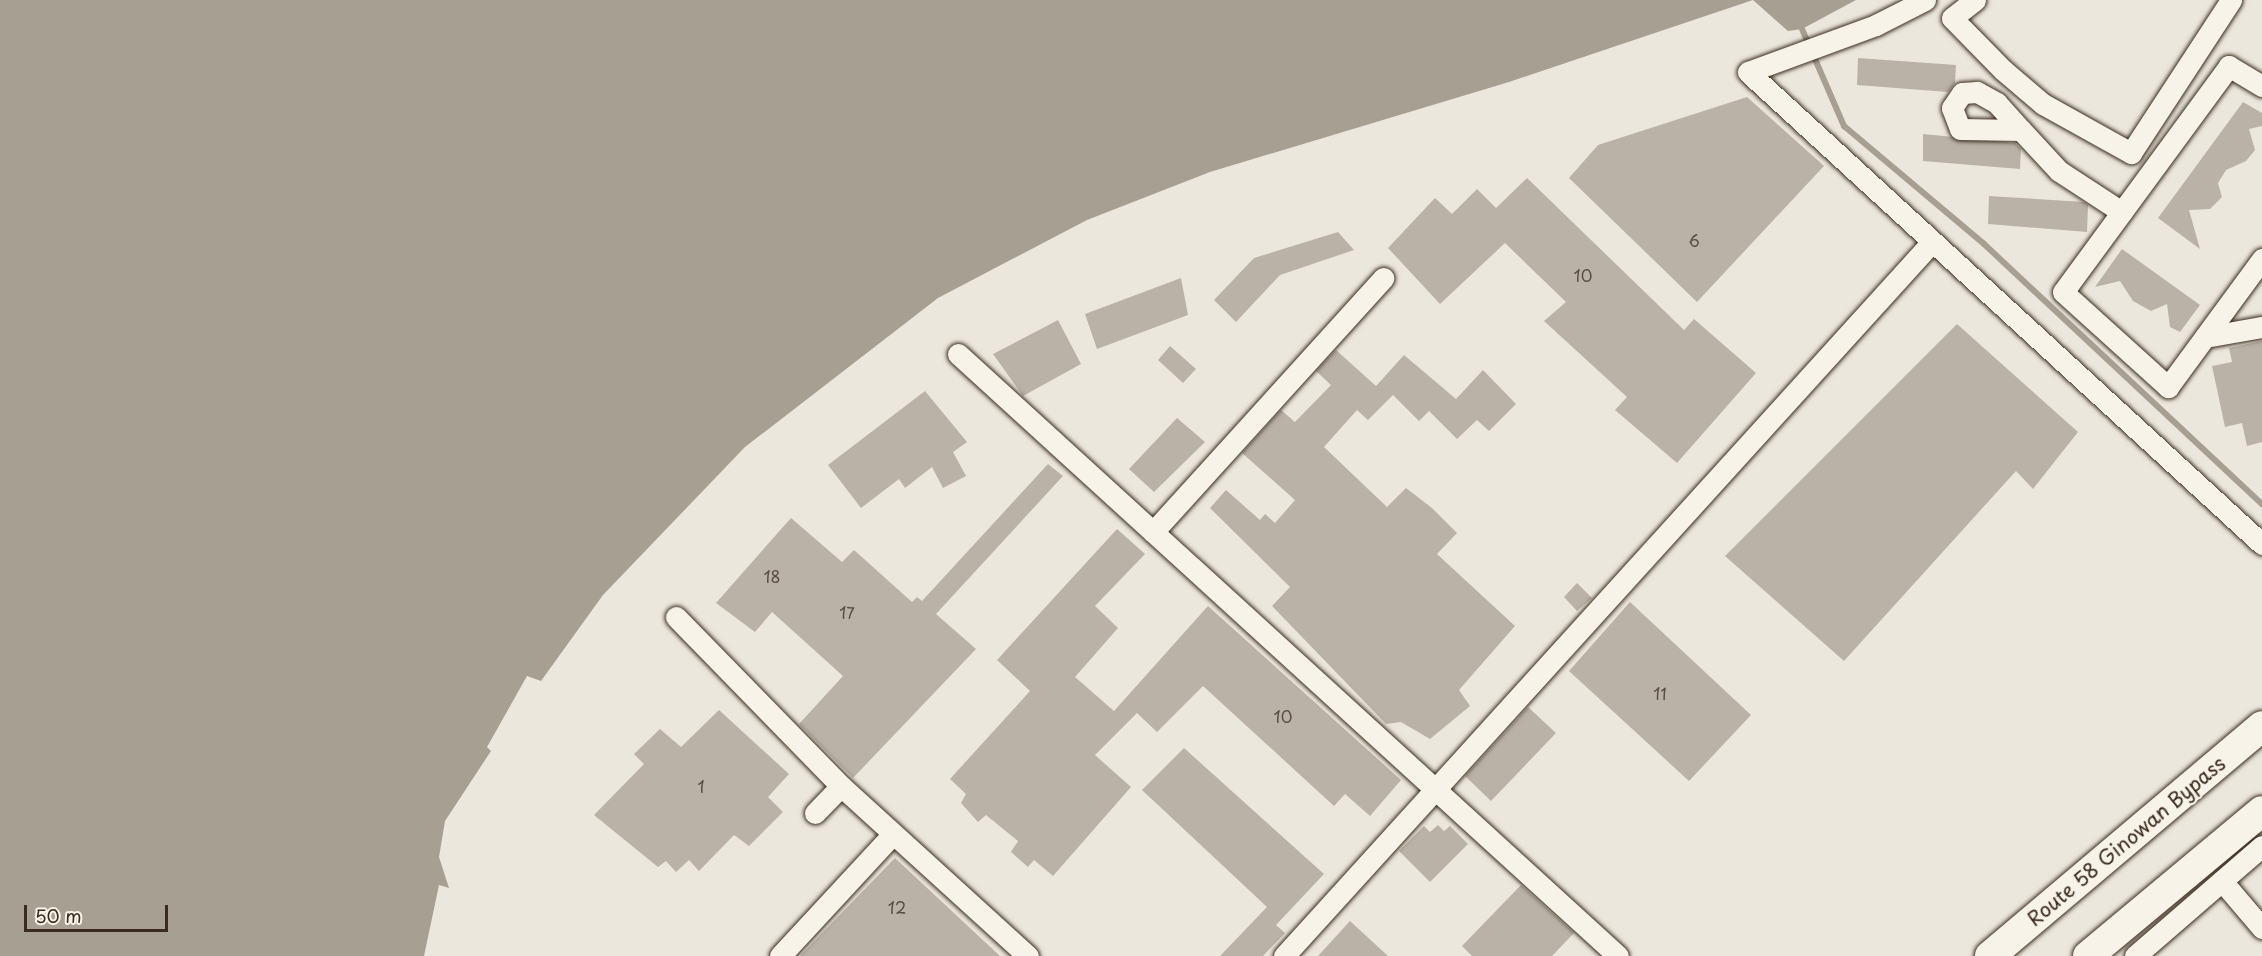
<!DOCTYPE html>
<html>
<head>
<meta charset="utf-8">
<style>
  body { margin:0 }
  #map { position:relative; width:2262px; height:956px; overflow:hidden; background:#ece7dc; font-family:"Playpen Sans",sans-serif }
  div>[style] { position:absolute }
  .water>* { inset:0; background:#a89f93 }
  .stream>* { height:6px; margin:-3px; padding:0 3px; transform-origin:3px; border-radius:3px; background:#a89f93 }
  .building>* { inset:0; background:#bab2a7 }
  .roads { filter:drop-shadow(0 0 2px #3b2a1e) drop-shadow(0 0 2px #3b2a1e) }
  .minor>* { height:21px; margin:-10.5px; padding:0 10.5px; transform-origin:10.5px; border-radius:10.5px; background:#f7f3e8 }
  .highway>* { height:30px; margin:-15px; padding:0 15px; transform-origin:15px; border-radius:15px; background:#f7f3e8 }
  span { translate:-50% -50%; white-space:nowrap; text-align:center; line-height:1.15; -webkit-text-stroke:4.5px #f7f3e8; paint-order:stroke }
  .number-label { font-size:16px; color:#5b4c40 }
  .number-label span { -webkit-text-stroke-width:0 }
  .street-label { font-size:20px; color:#3b2a1e }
  .scale { position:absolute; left:24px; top:905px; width:144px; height:27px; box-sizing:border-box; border:3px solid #3b2a1e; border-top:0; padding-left:8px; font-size:18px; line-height:21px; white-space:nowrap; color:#3b2a1e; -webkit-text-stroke:4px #f7f3e8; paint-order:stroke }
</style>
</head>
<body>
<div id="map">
  <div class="water">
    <i style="clip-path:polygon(0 0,1856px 0,1802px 29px,1788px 31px,1753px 0,1509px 82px,1210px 172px,1087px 220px,938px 298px,745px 447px,603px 595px,541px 681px,527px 676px,487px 747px,491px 751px,445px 821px,439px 857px,449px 888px,439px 885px,424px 956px,0 956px)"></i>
  </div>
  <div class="stream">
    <i style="left:1802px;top:29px;width:106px;rotate:66.6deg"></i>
    <i style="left:1844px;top:126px;width:183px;rotate:40.1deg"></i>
    <i style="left:1984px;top:244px;width:381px;rotate:43.1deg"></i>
  </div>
  <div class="building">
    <i style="clip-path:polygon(1858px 58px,1956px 65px,1955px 83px,1948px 92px,1857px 85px)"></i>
    <i style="clip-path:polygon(1747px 97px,1824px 166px,1697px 302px,1569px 178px,1598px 145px)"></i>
    <i style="clip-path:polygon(2243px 102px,2262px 113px,2262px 126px,2249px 129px,2255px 150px,2246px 161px,2226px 170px,2218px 183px,2222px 197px,2210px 209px,2189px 210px,2200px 249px,2158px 218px)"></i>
    <i style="clip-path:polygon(1923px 134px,2015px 143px,2021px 149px,2020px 169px,1923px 161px)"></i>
    <i style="clip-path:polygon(1527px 178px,1684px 330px,1694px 319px,1756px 373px,1677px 463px,1615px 410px,1627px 397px,1544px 321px,1566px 302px,1505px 243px,1440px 304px,1388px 248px,1435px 198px,1452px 214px,1477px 189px,1496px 208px)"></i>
    <i style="clip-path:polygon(1989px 196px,2084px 202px,2088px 205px,2087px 232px,1988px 224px)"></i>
    <i style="clip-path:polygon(1338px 232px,1354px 250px,1280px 275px,1236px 322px,1214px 300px,1254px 258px)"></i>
    <i style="clip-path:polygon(2122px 249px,2200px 305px,2180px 332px,2170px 327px,2167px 304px,2151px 311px,2133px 301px,2120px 281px,2095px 287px)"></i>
    <i style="clip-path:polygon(1181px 278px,1188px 315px,1097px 349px,1085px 314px)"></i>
    <i style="clip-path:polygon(1058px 320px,1081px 364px,1023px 396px,993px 354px)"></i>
    <i style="clip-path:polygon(1957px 324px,2078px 432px,2033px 489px,2016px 471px,1844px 661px,1725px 556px)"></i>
    <i style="clip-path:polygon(2262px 341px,2262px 442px,2247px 446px,2242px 423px,2225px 427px,2212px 366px,2232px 362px,2229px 348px)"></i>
    <i style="clip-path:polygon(1170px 346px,1196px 369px,1183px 383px,1158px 360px)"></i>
    <i style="clip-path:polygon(1336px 350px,1376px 386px,1404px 355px,1456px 399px,1483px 370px,1516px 404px,1489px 431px,1477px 420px,1457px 439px,1429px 411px,1419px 421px,1393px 395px,1368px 420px,1357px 410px,1324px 447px,1387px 507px,1406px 488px,1432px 508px,1457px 533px,1437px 554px,1515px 626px,1459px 690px,1470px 706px,1430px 739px,1401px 722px,1386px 724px,1272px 606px,1290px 587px,1210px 508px,1226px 490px,1260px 520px,1265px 514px,1275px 523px,1295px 500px,1242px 453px,1281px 410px,1295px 422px,1331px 385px,1316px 371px)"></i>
    <i style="clip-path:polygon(925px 391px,967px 442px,953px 452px,966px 476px,943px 488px,932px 467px,905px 488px,899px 479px,861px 508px,828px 465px)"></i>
    <i style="clip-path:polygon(1177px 418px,1205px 442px,1154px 492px,1129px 469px)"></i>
    <i style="clip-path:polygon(1048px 464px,1063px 476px,936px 614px,976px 649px,853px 778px,799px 724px,843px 676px,772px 612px,755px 632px,716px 603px,791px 518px,842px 562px,854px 550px,912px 602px,917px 597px,922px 601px)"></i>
    <i style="clip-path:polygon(1117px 529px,1145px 554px,1095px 606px,1118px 628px,1075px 677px,1114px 711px,1208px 606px,1401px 780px,1370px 816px,1345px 794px,1334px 806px,1203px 686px,1157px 732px,1137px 713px,1095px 755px,1131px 787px,1053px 876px,1034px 860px,1028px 867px,1011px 852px,1018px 841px,986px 815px,978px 822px,961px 803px,966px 794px,950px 779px,1030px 691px,997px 660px)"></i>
    <i style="clip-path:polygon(1577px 583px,1592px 598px,1577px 611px,1564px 597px)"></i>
    <i style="clip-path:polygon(1630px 602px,1751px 715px,1689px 781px,1569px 671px)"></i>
    <i style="clip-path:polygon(1528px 707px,1556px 733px,1491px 801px,1465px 776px)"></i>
    <i style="clip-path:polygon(719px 710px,789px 774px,768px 797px,783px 812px,749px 846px,734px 835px,699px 871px,689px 860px,676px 872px,666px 861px,658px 867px,594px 815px,644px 764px,634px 754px,660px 729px,681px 747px)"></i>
    <i style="clip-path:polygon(1184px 748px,1324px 874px,1276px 925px,1285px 933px,1263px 956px,1220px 956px,1267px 907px,1142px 790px)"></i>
    <i style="clip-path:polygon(1438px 825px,1444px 831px,1450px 826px,1468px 844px,1430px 882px,1399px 851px,1424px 826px,1430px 832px)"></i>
    <i style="clip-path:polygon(895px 858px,1000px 956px,800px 956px)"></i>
    <i style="clip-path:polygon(1521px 885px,1574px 933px,1552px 956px,1472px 956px,1462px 946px)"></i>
    <i style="clip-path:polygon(1350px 921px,1388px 956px,1318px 956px)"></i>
  </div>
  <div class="roads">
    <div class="minor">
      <i style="left:1925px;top:0;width:55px;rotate:153deg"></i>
      <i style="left:1876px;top:25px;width:136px;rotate:159.8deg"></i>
      <i style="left:1748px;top:72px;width:698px;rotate:42.56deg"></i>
      <i style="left:1975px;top:0;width:29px;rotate:142deg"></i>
      <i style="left:1952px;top:18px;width:73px;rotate:45.6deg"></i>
      <i style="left:2003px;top:70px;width:52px;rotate:40.4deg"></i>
      <i style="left:2043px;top:104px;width:101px;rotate:29.1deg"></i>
      <i style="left:2131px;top:153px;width:183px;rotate:-56.8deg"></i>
      <i style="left:2262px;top:86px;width:39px;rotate:-149deg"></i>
      <i style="left:2229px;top:66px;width:280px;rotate:126.3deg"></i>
      <i style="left:2063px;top:292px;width:142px;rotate:42.1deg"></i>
      <i style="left:2168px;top:387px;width:159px;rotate:-53.7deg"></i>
      <i style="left:2021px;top:130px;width:36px;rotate:-132deg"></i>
      <i style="left:1997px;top:103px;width:23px;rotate:-151deg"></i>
      <i style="left:1977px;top:92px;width:15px;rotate:176deg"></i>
      <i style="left:1962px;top:93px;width:18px;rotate:124deg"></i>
      <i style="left:1952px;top:108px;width:22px;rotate:69deg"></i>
      <i style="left:1960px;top:129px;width:61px;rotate:0.9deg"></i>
      <i style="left:2021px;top:130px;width:56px;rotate:47.2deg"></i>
      <i style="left:2059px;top:171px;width:75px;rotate:33.1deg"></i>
      <i style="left:2205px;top:337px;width:58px;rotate:-10deg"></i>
      <i style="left:958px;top:354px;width:893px;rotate:42.37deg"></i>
      <i style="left:1153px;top:532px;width:343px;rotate:-47.8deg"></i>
      <i style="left:676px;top:617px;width:236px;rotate:45.7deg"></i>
      <i style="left:841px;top:786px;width:253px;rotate:42.3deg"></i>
      <i style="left:815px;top:813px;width:37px;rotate:-46deg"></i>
      <i style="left:2222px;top:881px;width:62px;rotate:49.6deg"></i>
      <i style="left:780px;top:956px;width:165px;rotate:-47.2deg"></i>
      <i style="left:1284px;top:956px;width:963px;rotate:-47.78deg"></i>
      <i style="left:2135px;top:956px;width:168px;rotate:-40.9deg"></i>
    </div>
    <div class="highway">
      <i style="left:1990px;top:956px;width:356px;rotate:-40.2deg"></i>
      <i style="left:2088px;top:956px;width:226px;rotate:-39.8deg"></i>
    </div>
  </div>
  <div class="number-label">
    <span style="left:1694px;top:240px">6</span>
    <span style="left:1583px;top:275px">10</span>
    <span style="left:772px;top:576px">18</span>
    <span style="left:847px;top:612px">17</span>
    <span style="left:1660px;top:693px">11</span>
    <span style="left:1283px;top:716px">10</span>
    <span style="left:701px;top:786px">1</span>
    <span style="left:897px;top:907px">12</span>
  </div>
  <div class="street-label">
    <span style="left:2126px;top:841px;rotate:-40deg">Route 58 Ginowan Bypass</span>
  </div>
  <div class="scale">50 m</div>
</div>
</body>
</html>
